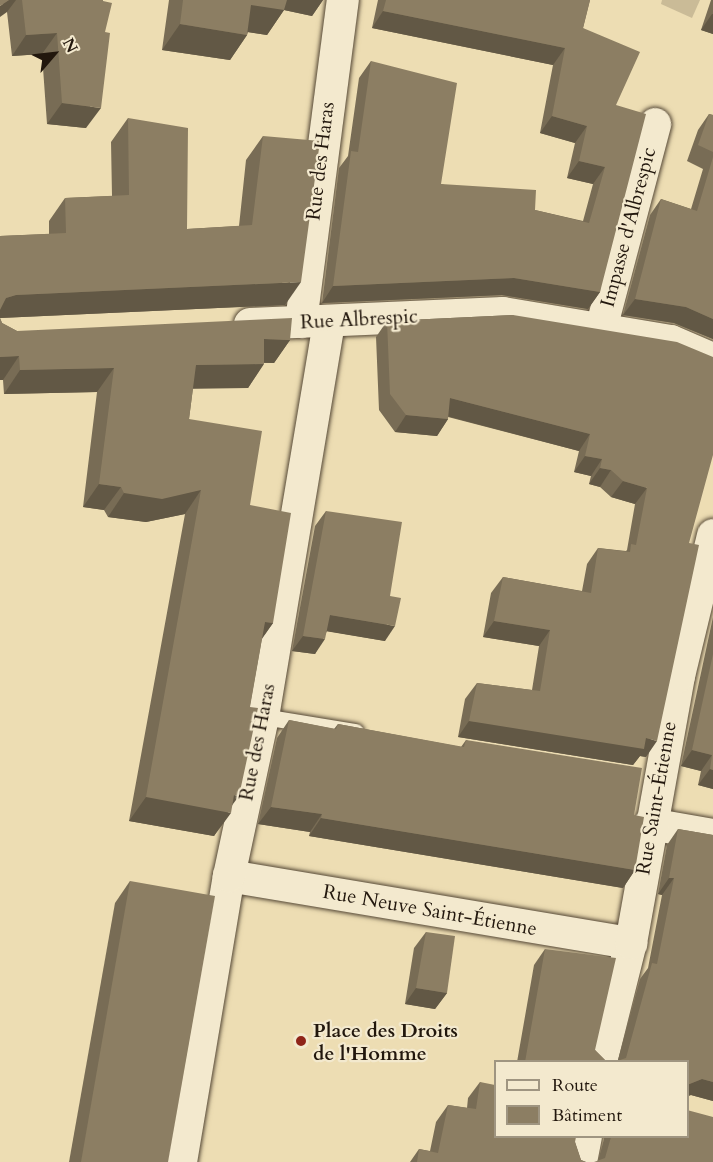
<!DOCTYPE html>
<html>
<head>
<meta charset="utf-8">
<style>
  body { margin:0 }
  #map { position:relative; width:713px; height:1162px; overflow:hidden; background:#edddb3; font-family:Cardo,serif }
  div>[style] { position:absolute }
  .green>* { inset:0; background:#cabb97 }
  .roads { filter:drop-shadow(0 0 2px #554836) drop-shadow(0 0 2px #554836) }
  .service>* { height:16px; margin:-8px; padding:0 8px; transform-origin:8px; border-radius:8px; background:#f3e9ce }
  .minor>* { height:32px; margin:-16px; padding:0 16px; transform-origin:16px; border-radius:16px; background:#f3e9ce }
  .wall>* { inset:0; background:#786c55 }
  .shaded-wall>* { inset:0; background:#625845 }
  .building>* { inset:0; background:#8c7e63 }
  .dots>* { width:16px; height:16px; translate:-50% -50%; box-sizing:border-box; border:3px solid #f3e9ce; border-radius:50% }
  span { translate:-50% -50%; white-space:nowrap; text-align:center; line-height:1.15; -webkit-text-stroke:4.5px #f3e9ce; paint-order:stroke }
  .street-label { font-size:20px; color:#22170d }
  .poi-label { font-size:20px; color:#22170d; font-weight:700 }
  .left { translate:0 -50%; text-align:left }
  .legend { position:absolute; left:494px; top:1060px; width:195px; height:78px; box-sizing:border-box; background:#f3e9ce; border:2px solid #9f9581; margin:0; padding:8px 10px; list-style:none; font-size:18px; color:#22170d }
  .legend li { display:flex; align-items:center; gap:12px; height:30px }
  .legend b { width:30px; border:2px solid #9f9581 }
  .north { position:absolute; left:24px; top:24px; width:60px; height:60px; -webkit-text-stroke:4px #f3e9ce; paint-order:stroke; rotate:62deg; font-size:16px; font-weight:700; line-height:24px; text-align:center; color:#22170d }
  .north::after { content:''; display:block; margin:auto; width:21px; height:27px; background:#22170d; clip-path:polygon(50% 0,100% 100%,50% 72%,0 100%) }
</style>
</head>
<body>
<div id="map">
  <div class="green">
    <i style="clip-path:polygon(662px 0,700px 0,692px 18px,661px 4px)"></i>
  </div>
  <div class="roads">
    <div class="service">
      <i style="left:263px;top:717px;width:94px;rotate:9.2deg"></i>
    </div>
    <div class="minor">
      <i style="left:301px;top:322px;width:325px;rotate:-82.6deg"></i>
      <i style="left:250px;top:324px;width:253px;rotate:-2.5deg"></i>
      <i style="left:503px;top:313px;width:170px;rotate:9.5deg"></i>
      <i style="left:671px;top:341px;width:46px;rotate:23.2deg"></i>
      <i style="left:601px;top:329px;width:212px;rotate:-75.2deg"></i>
      <i style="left:650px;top:824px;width:64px;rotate:9.9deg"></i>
      <i style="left:229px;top:876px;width:408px;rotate:9.5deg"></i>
      <i style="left:601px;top:1062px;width:123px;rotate:-75.9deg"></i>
      <i style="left:631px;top:943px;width:271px;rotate:-79.8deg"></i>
      <i style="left:679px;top:676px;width:145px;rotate:-76.4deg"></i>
      <i style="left:181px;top:1162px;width:290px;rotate:-80.5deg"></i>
      <i style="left:229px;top:876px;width:163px;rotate:-77.9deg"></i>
      <i style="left:263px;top:717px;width:401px;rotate:-80.5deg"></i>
      <i style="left:581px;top:1162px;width:26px;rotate:-79deg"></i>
    </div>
  </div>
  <div class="wall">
    <i style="clip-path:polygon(0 0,103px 0,105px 32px,86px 128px,47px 124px,42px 54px,12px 56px,7px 12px)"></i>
    <i style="clip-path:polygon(169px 0,323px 0,312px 16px,284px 10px,267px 35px,248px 32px,247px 35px,230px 60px,162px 50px)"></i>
    <i style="clip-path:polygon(378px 0,590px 0,583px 28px,616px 105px,600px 292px,588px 309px,502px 295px,322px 303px,339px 168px,348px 156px,359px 78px,371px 61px,441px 184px,535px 210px,583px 221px,593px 184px,567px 178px,575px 143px,540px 133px,553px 65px,372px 28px)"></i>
    <i style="clip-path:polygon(711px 0,713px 0,713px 34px,701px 30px)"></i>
    <i style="clip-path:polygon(709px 114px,713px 115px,713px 339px,674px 323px,623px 315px,650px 215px,661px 199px,691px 209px,703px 169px,687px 161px,698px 130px)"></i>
    <i style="clip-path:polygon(128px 118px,187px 229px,239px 226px,246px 160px,263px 136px,285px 305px,0 318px,2px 323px,17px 331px,290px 340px,274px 363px,264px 363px,248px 388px,193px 388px,189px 419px,250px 505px,273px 623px,262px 638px,232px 806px,214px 836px,129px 821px,185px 514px,146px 522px,108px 517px,104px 510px,83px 507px,97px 392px,4px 394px,3px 380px,0 380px,0 236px,49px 234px,49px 221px,65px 198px,112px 196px,111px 142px)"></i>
    <i style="clip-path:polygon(513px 315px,689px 543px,646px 757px,640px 756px,633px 765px,458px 737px,465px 699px,477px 683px,532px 690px,539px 646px,483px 637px,491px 593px,503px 577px,582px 591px,587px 564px,598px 548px,626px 551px,627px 550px,635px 504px,611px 497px,600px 487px,589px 484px,591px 476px,574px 472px,579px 451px,448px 417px,448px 419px,437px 436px,395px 432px,379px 410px,376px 337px,387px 321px)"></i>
    <i style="clip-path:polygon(326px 511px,390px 596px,385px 641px,327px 631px,315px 654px,292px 651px,315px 526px)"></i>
    <i style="clip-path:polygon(713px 617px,713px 789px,698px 785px,701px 771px,681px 766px)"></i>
    <i style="clip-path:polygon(289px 720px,334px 729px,338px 724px,461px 747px,466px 740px,634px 815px,635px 870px,623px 888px,309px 836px,310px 832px,258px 824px,277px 738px)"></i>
    <i style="clip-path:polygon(678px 829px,713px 835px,713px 1101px,691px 1095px,618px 1060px,640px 979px,648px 968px,662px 895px,658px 894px,667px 845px)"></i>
    <i style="clip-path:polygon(130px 881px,168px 1162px,69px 1162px,115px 903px)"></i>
    <i style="clip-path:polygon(426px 932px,447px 993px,435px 1009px,405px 1004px,414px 948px)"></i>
    <i style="clip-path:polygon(545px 949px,595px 1050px,607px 1062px,517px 1062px,534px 965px)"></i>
    <i style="clip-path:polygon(480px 1082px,575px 1142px,581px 1160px,586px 1162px,410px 1162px,419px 1149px,430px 1151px,436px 1122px,448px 1105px,467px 1108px,468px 1098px)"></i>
    <i style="clip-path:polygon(603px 1137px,687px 1137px,598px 1161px,604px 1139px)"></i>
  </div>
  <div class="shaded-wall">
    <i style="clip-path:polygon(9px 0,16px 0,7px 12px,0 17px,0 6px)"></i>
    <i style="clip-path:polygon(278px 0,323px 0,312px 16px,284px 10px,267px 35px,234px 30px,251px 5px)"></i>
    <i style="clip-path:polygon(383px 11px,565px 48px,553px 65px,372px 28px)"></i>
    <i style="clip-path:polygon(712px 14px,713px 14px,713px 34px,701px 30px)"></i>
    <i style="clip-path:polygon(180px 24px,247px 35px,230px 60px,162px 50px)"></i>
    <i style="clip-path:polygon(57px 33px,42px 54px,12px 56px,26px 35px)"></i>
    <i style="clip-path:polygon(62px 103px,101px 108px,86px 128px,47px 124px)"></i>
    <i style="clip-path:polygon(552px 116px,587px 126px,575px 143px,540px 133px)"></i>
    <i style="clip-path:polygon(579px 161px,605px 167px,593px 184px,567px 178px)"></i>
    <i style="clip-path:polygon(514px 278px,600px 292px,588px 309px,502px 295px,322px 303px,333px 286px)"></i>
    <i style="clip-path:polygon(301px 282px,285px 305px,0 318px,0 307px,6px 298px,16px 295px)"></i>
    <i style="clip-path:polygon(635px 299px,686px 307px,713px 319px,713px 339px,674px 323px,623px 315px)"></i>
    <i style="clip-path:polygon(264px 339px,290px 340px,274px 363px,248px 362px)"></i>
    <i style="clip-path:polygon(19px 356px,3px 380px,0 380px,0 357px)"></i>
    <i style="clip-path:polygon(264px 364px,248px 388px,180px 389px,196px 365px)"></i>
    <i style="clip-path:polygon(114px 368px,97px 392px,4px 394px,20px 370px)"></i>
    <i style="clip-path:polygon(450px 398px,590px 434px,579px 451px,439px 414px)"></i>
    <i style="clip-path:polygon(406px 415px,448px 419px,437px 436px,395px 432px)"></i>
    <i style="clip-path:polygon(585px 456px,602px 459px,591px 476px,574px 472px)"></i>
    <i style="clip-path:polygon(600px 468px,611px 470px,600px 487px,589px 484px)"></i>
    <i style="clip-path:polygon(623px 481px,647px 488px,635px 504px,611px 497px)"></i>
    <i style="clip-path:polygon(99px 484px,121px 487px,104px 510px,83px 507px)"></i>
    <i style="clip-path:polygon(201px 490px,185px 514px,146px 522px,108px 517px,124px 493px)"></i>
    <i style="clip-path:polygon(330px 615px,395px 626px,385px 641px,319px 630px)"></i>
    <i style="clip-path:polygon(494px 621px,550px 630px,539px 646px,483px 637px)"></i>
    <i style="clip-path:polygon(265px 622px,273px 623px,257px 646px)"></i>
    <i style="clip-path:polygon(303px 636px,325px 639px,315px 654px,292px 651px)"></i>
    <i style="clip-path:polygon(469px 721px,646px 738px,657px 741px,646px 757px,640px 756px,633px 765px,458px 737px)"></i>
    <i style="clip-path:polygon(692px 750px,712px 755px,701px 771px,681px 766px)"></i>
    <i style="clip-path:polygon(710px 769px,713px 770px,713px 789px,698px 785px)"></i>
    <i style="clip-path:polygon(234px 795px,239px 796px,227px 812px,231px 813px,214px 836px,129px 821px,146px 797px)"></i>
    <i style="clip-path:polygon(271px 807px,322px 814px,310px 832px,258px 824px)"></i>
    <i style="clip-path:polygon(321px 818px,635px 870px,623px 888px,309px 836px)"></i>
    <i style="clip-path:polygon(669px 878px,674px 878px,662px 895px,658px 894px)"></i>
    <i style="clip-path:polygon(416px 988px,447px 993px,435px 1009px,405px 1004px)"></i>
    <i style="clip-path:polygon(702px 1079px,713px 1082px,713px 1101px,691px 1095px,687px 1097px,687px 1085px)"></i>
  </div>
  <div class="building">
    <i style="clip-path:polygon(0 0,9px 0,0 6px)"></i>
    <i style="clip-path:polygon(22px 0,103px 0,103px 1px,112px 3px,105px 32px,110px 33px,101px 108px,62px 103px,57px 33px,26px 35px)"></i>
    <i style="clip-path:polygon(183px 0,287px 0,284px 10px,251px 5px,247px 35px,180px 24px)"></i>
    <i style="clip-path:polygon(386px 0,590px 0,583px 28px,640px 52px,616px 105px,646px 114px,600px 292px,514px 278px,333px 286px,351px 151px,358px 152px,371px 61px,457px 83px,441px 184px,536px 190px,535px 210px,589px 223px,605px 167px,579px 161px,587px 126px,552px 116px,565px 48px,383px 11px)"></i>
    <i style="clip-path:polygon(709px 114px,713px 115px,713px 152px,698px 145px)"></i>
    <i style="clip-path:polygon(128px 118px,188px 128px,187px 229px,252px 225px,263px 136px,320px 141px,301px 282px,16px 295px,6px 298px,0 310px,0 236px,66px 233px,65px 198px,129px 195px)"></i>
    <i style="clip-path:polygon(713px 157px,713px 319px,686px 307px,635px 299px,661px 199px,697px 211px)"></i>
    <i style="clip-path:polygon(513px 315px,677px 342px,713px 357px,713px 455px,689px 543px,699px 545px,657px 741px,646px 738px,644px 749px,469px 721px,477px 683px,540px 691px,550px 630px,494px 621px,503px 577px,591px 593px,598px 548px,630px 552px,631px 544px,636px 545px,647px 488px,623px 481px,611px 470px,600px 468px,602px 459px,585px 456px,590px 434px,450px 398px,448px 419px,406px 415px,390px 394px,387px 321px)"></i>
    <i style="clip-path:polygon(0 318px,2px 323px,17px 331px,292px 318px,290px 340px,264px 339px,264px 364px,196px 365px,189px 419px,262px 431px,250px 505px,291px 513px,273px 623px,265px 622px,250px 707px,258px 708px,239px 796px,234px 795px,231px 813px,146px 797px,201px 490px,162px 499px,124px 493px,121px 487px,99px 484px,114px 368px,20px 370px,19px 356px,0 357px)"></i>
    <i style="clip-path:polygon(326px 511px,402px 522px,390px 596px,401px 598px,395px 626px,330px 615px,325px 639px,303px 636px)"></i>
    <i style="clip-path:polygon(713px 654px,713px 770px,710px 769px,712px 755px,692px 750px)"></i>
    <i style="clip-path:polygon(289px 720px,336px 729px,338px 724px,464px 747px,466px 740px,642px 768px,634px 815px,644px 817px,635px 870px,321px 818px,322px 814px,271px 807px)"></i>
    <i style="clip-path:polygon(678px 829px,713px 835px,713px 1082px,702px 1079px,687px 1085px,687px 1062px,614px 1062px,626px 1058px,652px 963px,657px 964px,674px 878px,669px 878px)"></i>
    <i style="clip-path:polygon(130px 881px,215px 896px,168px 1162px,81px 1162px)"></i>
    <i style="clip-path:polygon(426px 932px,455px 936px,447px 993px,416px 988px)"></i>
    <i style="clip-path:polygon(545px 949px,616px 958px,595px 1050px,607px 1062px,525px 1062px)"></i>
    <i style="clip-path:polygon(480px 1082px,495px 1085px,495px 1137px,576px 1137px,575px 1142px,581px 1160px,586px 1162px,417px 1162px,419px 1149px,438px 1153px,448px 1105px,476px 1109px)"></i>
    <i style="clip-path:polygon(687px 1110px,713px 1117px,713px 1162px,594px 1162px,605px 1158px,611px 1137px,687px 1137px)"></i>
  </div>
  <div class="dots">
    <i style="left:301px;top:1041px;background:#8f2418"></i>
  </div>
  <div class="street-label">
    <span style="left:320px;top:161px;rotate:-83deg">Rue des Haras</span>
    <span style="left:628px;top:227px;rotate:-75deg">Impasse d'Albrespic</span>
    <span style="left:359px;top:319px;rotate:-3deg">Rue Albrespic</span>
    <span style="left:257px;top:742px;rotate:-79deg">Rue des Haras</span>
    <span style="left:656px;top:798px;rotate:-80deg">Rue Saint-Étienne</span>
    <span style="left:430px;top:910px;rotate:10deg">Rue Neuve Saint-Étienne</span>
  </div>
  <div class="poi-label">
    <span class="left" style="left:313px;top:1042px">Place des Droits<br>de l'Homme</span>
  </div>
  <ul class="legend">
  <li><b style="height:8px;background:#f3e9ce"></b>Route</li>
  <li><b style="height:16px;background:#8c7e63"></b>Bâtiment</li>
  </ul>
  <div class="north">N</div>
</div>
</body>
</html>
